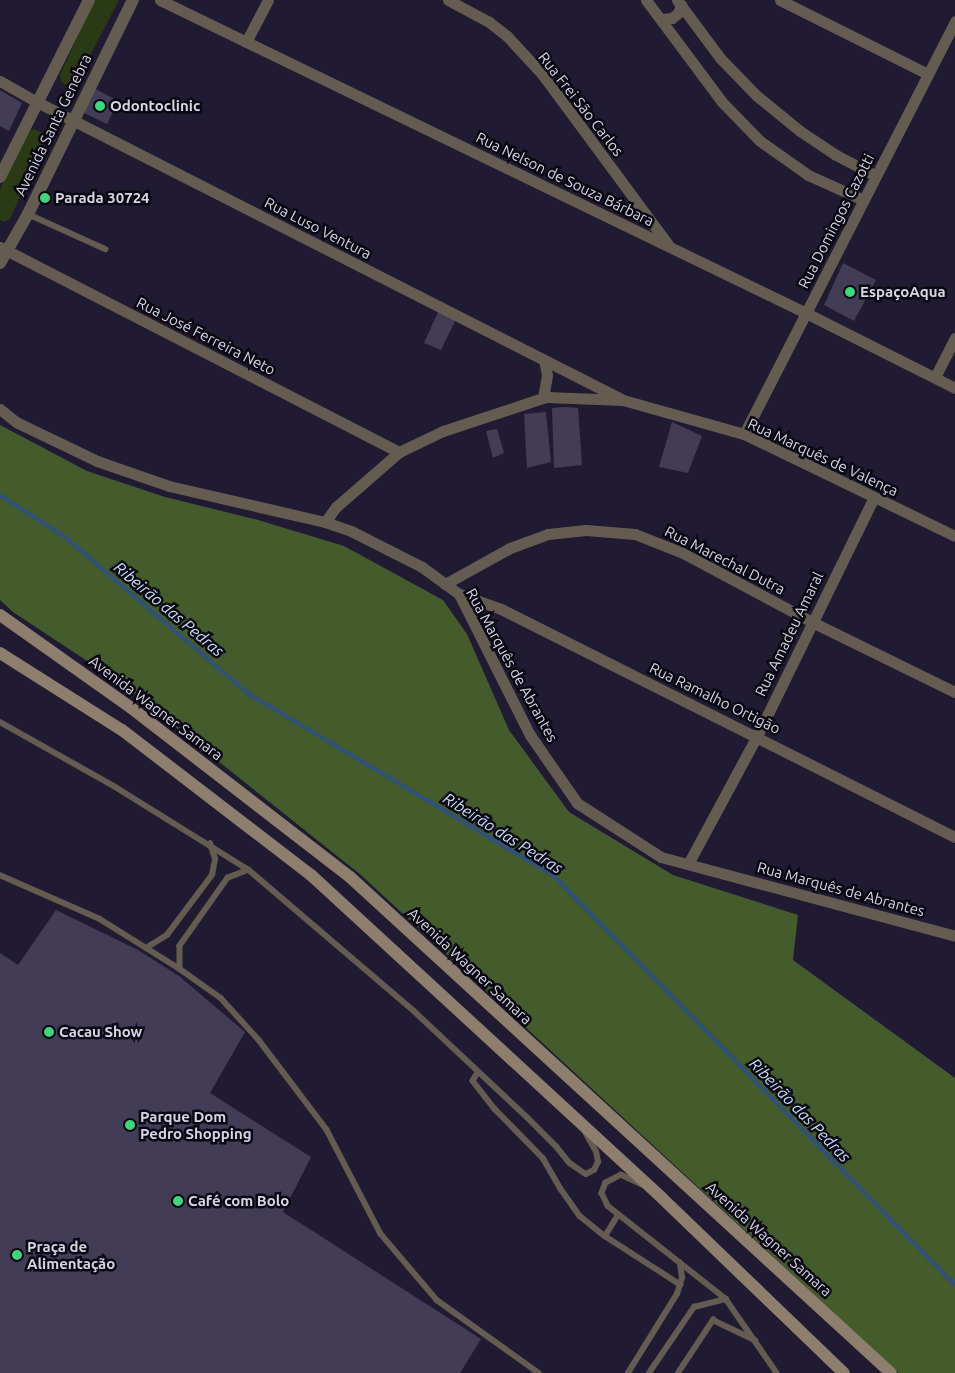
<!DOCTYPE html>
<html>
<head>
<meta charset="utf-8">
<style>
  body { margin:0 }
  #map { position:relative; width:955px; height:1373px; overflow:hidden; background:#201b33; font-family:Ubuntu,sans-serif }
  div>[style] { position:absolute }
  .green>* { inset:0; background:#293a15 }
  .forest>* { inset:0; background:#445b2c }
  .stream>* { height:4px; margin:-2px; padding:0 2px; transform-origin:2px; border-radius:2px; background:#305179 }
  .building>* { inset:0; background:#423c56 }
  .service>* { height:5.5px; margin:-2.75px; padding:0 2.75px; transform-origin:2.75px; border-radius:2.75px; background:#655c51 }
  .minor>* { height:11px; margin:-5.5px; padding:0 5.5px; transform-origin:5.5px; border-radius:5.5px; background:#655c51 }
  .tertiary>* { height:12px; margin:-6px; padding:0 6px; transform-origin:6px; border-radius:6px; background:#655c51 }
  .secondary>* { height:12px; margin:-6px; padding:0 6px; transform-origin:6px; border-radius:6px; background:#8d7e6d }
  .dots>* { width:14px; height:14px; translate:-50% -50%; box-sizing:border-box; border:2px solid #0a0812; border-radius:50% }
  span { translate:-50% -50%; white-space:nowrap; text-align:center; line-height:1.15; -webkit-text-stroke:5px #0a0812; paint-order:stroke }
  .street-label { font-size:15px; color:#d7d5e5 }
  .poi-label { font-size:15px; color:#d7d5e5; font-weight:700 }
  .left { translate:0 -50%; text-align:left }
  .water-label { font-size:16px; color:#c9def8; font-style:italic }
</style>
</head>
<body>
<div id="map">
  <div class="green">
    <i style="clip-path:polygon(94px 0,119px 0,77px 81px,70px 86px,62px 83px,60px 75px)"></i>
    <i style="clip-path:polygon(34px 129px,45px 134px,46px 139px,10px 219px,4px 222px,0 220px,0 190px,24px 132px)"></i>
  </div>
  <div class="forest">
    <i style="clip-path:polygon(0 425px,87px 471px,165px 497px,258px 520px,344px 546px,443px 600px,467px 634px,509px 730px,569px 812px,673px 875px,798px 915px,793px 960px,955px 1078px,955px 1373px,899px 1373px,361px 875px,119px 682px,13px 612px,0 600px)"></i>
  </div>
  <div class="stream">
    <i style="left:0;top:495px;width:77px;rotate:32.9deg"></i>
    <i style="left:65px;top:537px;width:242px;rotate:40.5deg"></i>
    <i style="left:249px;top:694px;width:355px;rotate:30.8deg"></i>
    <i style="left:554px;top:876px;width:573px;rotate:45.57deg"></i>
  </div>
  <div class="building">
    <i style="clip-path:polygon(94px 88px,118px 101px,107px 124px,82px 112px)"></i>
    <i style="clip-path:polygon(0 90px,22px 103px,9px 131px,0 126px)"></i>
    <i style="clip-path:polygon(843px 263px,876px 280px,854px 321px,824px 305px)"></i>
    <i style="clip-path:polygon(439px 310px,456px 319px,441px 350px,424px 343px)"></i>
    <i style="clip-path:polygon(565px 407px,578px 408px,582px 465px,554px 468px,552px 408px)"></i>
    <i style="clip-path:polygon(546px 412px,551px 462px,527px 468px,524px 414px)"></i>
    <i style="clip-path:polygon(672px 422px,702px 436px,688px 473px,659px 467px)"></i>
    <i style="clip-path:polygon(497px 429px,504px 453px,493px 458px,486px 431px)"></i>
    <i style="clip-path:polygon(56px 910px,138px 950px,179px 976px,245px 1032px,210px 1093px,311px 1157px,283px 1212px,481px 1339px,460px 1373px,0 1373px,0 953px,18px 965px)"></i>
  </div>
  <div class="service">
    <i style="left:28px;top:214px;width:85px;rotate:24.4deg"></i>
    <i style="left:0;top:722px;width:131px;rotate:29.3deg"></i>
    <i style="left:114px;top:786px;width:159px;rotate:31.9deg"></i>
    <i style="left:249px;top:870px;width:216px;rotate:40.5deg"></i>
    <i style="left:413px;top:1010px;width:158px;rotate:43.2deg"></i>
    <i style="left:528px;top:1118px;width:40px;rotate:45deg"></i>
    <i style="left:556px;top:1146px;width:22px;rotate:51deg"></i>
    <i style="left:570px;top:1163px;width:19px;rotate:35deg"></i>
    <i style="left:586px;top:1174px;width:9px;rotate:-27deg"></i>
    <i style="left:594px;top:1170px;width:9px;rotate:-63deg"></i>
    <i style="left:598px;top:1162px;width:10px;rotate:-101deg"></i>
    <i style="left:596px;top:1152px;width:21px;rotate:-119deg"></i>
    <i style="left:249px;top:870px;width:22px;rotate:159deg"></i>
    <i style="left:228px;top:878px;width:83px;rotate:125.2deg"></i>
    <i style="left:180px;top:946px;width:23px;rotate:90deg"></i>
    <i style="left:180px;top:969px;width:50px;rotate:35.3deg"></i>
    <i style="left:221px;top:998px;width:57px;rotate:47.9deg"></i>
    <i style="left:259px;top:1040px;width:113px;rotate:52.9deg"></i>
    <i style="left:327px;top:1130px;width:117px;rotate:62.6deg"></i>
    <i style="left:381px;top:1234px;width:87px;rotate:49.7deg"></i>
    <i style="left:437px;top:1300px;width:125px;rotate:35.6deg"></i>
    <i style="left:0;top:875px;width:109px;rotate:23.7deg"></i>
    <i style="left:100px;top:919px;width:94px;rotate:32deg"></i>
    <i style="left:146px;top:948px;width:25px;rotate:-32deg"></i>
    <i style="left:167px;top:935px;width:75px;rotate:-53.1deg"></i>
    <i style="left:212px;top:875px;width:16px;rotate:-79deg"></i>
    <i style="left:215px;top:859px;width:16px;rotate:-108deg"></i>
    <i style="left:478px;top:1073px;width:9px;rotate:122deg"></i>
    <i style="left:473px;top:1081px;width:36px;rotate:52deg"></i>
    <i style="left:495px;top:1109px;width:69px;rotate:45.6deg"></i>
    <i style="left:543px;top:1158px;width:36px;rotate:60deg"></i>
    <i style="left:561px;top:1189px;width:33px;rotate:55deg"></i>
    <i style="left:580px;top:1216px;width:32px;rotate:39deg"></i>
    <i style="left:605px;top:1236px;width:90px;rotate:32.8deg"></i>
    <i style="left:642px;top:1185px;width:23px;rotate:-155deg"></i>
    <i style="left:621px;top:1175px;width:17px;rotate:152deg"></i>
    <i style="left:606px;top:1183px;width:11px;rotate:112deg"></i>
    <i style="left:602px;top:1193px;width:14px;rotate:65deg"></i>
    <i style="left:608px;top:1206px;width:150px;rotate:38.2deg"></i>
    <i style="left:726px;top:1299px;width:90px;rotate:55.4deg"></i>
    <i style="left:605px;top:1236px;width:25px;rotate:-58deg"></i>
    <i style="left:628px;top:1373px;width:93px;rotate:-58.2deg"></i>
    <i style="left:677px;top:1294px;width:17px;rotate:-73deg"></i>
    <i style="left:682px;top:1278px;width:15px;rotate:-98deg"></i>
    <i style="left:649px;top:1373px;width:80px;rotate:-55.7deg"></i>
    <i style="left:694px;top:1307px;width:33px;rotate:-14deg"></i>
    <i style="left:678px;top:1373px;width:64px;rotate:-56.6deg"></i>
    <i style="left:713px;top:1320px;width:47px;rotate:25.5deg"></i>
  </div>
  <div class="minor">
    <i style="left:160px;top:0;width:718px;rotate:25.85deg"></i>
    <i style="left:806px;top:313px;width:167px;rotate:26.7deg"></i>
    <i style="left:448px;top:0;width:47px;rotate:28.2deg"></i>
    <i style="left:489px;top:22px;width:23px;rotate:38deg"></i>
    <i style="left:507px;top:36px;width:52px;rotate:47.4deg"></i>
    <i style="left:542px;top:74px;width:212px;rotate:53.5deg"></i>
    <i style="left:646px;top:0;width:127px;rotate:53.3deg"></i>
    <i style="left:722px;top:102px;width:54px;rotate:45.7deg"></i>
    <i style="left:760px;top:141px;width:59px;rotate:35.3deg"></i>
    <i style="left:808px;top:175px;width:61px;rotate:24.1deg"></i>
    <i style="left:677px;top:0;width:72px;rotate:53.4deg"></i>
    <i style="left:720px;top:58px;width:53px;rotate:45.8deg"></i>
    <i style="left:757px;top:96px;width:55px;rotate:39.1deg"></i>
    <i style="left:800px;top:131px;width:43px;rotate:33.7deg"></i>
    <i style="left:836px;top:155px;width:45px;rotate:27.7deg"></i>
    <i style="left:780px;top:0;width:165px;rotate:26.6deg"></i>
    <i style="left:661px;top:19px;width:11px;rotate:-5deg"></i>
    <i style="left:672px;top:18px;width:8px;rotate:-40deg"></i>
    <i style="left:678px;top:13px;width:9px;rotate:-69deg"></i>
    <i style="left:246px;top:42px;width:47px;rotate:-62.4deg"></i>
    <i style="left:0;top:81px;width:43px;rotate:29.6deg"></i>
    <i style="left:37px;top:102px;width:657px;rotate:26.95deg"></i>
    <i style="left:0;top:247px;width:449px;rotate:27.2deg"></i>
    <i style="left:935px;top:377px;width:44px;rotate:-62.9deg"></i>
    <i style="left:543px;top:398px;width:23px;rotate:-80deg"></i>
    <i style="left:547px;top:375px;width:15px;rotate:-101deg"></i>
    <i style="left:0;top:409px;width:21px;rotate:39deg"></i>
    <i style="left:16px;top:422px;width:90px;rotate:25.7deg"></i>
    <i style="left:97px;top:461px;width:76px;rotate:19.1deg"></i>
    <i style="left:169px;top:486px;width:160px;rotate:13deg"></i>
    <i style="left:325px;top:522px;width:28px;rotate:19deg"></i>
    <i style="left:351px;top:531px;width:80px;rotate:26.9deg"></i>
    <i style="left:422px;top:567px;width:46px;rotate:36.1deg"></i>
    <i style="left:459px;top:594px;width:158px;rotate:63.3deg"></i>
    <i style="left:530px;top:735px;width:83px;rotate:55.3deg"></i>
    <i style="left:577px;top:803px;width:100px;rotate:32.7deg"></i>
    <i style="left:661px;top:857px;width:304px;rotate:15deg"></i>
    <i style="left:744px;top:434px;width:464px;rotate:-62.9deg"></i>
    <i style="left:325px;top:522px;width:19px;rotate:-54deg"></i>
    <i style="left:336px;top:507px;width:84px;rotate:-41.1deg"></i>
    <i style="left:399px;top:452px;width:49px;rotate:-25.5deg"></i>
    <i style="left:443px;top:431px;width:108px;rotate:-18.3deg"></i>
    <i style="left:546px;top:397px;width:77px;rotate:2.2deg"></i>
    <i style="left:623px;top:400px;width:126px;rotate:15.7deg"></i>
    <i style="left:744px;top:434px;width:234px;rotate:25.8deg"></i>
    <i style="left:445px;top:584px;width:74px;rotate:-29deg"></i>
    <i style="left:510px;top:548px;width:40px;rotate:-20.2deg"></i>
    <i style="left:548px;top:534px;width:38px;rotate:-6deg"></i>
    <i style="left:586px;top:530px;width:49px;rotate:4.7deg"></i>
    <i style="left:635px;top:534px;width:52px;rotate:21.6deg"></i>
    <i style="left:683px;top:553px;width:146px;rotate:28.1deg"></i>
    <i style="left:812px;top:622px;width:159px;rotate:26.1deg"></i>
    <i style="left:459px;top:594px;width:45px;rotate:19.7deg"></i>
    <i style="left:501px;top:609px;width:508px;rotate:26.67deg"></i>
    <i style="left:688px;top:864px;width:145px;rotate:-61.7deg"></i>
    <i style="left:757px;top:736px;width:266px;rotate:-63.9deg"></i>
  </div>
  <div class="tertiary">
    <i style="left:0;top:177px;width:198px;rotate:-63.3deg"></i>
    <i style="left:0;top:263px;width:56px;rotate:-60.3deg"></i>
    <i style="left:28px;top:214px;width:238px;rotate:-63.9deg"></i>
  </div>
  <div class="secondary">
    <i style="left:0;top:615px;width:159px;rotate:35.3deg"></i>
    <i style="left:130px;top:707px;width:278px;rotate:37.7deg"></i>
    <i style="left:350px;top:877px;width:734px;rotate:42.52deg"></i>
    <i style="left:0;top:653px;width:144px;rotate:32.3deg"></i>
    <i style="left:122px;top:730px;width:238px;rotate:37.5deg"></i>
    <i style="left:311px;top:875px;width:478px;rotate:42.6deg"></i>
    <i style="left:663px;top:1199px;width:251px;rotate:43.9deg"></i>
  </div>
  <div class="dots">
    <i style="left:100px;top:106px;background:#3dd77e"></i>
    <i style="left:45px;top:198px;background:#3dd77e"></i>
    <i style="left:850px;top:292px;background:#3dd77e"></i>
    <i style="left:49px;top:1032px;background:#3dd77e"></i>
    <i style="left:130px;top:1125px;background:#3dd77e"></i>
    <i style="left:178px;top:1201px;background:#3dd77e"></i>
    <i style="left:17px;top:1255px;background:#3dd77e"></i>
  </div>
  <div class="street-label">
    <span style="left:581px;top:104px;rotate:52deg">Rua Frei São Carlos</span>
    <span style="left:53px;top:125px;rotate:-64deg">Avenida Santa Genebra</span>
    <span style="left:565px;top:179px;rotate:26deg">Rua Nelson de Souza Bárbara</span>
    <span style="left:836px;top:221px;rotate:-63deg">Rua Domingos Cazotti</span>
    <span style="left:318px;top:228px;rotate:27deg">Rua Luso Ventura</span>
    <span style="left:206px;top:336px;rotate:27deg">Rua José Ferreira Neto</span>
    <span style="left:823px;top:457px;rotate:25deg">Rua Marquês de Valença</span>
    <span style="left:725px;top:560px;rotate:27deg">Rua Marechal Dutra</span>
    <span style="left:789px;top:634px;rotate:-64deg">Rua Amadeu Amaral</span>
    <span style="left:512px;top:665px;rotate:61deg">Rua Marquês de Abrantes</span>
    <span style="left:715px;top:698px;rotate:26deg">Rua Ramalho Ortigão</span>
    <span style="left:156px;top:708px;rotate:37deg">Avenida Wagner Samara</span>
    <span style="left:841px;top:889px;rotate:15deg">Rua Marquês de Abrantes</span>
    <span style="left:470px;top:966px;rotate:43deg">Avenida Wagner Samara</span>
    <span style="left:769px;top:1239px;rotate:42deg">Avenida Wagner Samara</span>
  </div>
  <div class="poi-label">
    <span class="left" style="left:110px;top:106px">Odontoclinic</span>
    <span class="left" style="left:55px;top:198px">Parada 30724</span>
    <span class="left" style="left:860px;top:292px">EspaçoAqua</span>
    <span class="left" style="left:59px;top:1032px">Cacau Show</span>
    <span class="left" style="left:140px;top:1125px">Parque Dom<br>Pedro Shopping</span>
    <span class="left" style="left:188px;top:1201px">Café com Bolo</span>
    <span class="left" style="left:27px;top:1255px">Praça de<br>Alimentação</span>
  </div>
  <div class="water-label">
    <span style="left:169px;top:609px;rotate:40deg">Ribeirão das Pedras</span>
    <span style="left:503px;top:833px;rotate:32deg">Ribeirão das Pedras</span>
    <span style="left:800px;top:1110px;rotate:46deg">Ribeirão das Pedras</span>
  </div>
</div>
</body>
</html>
